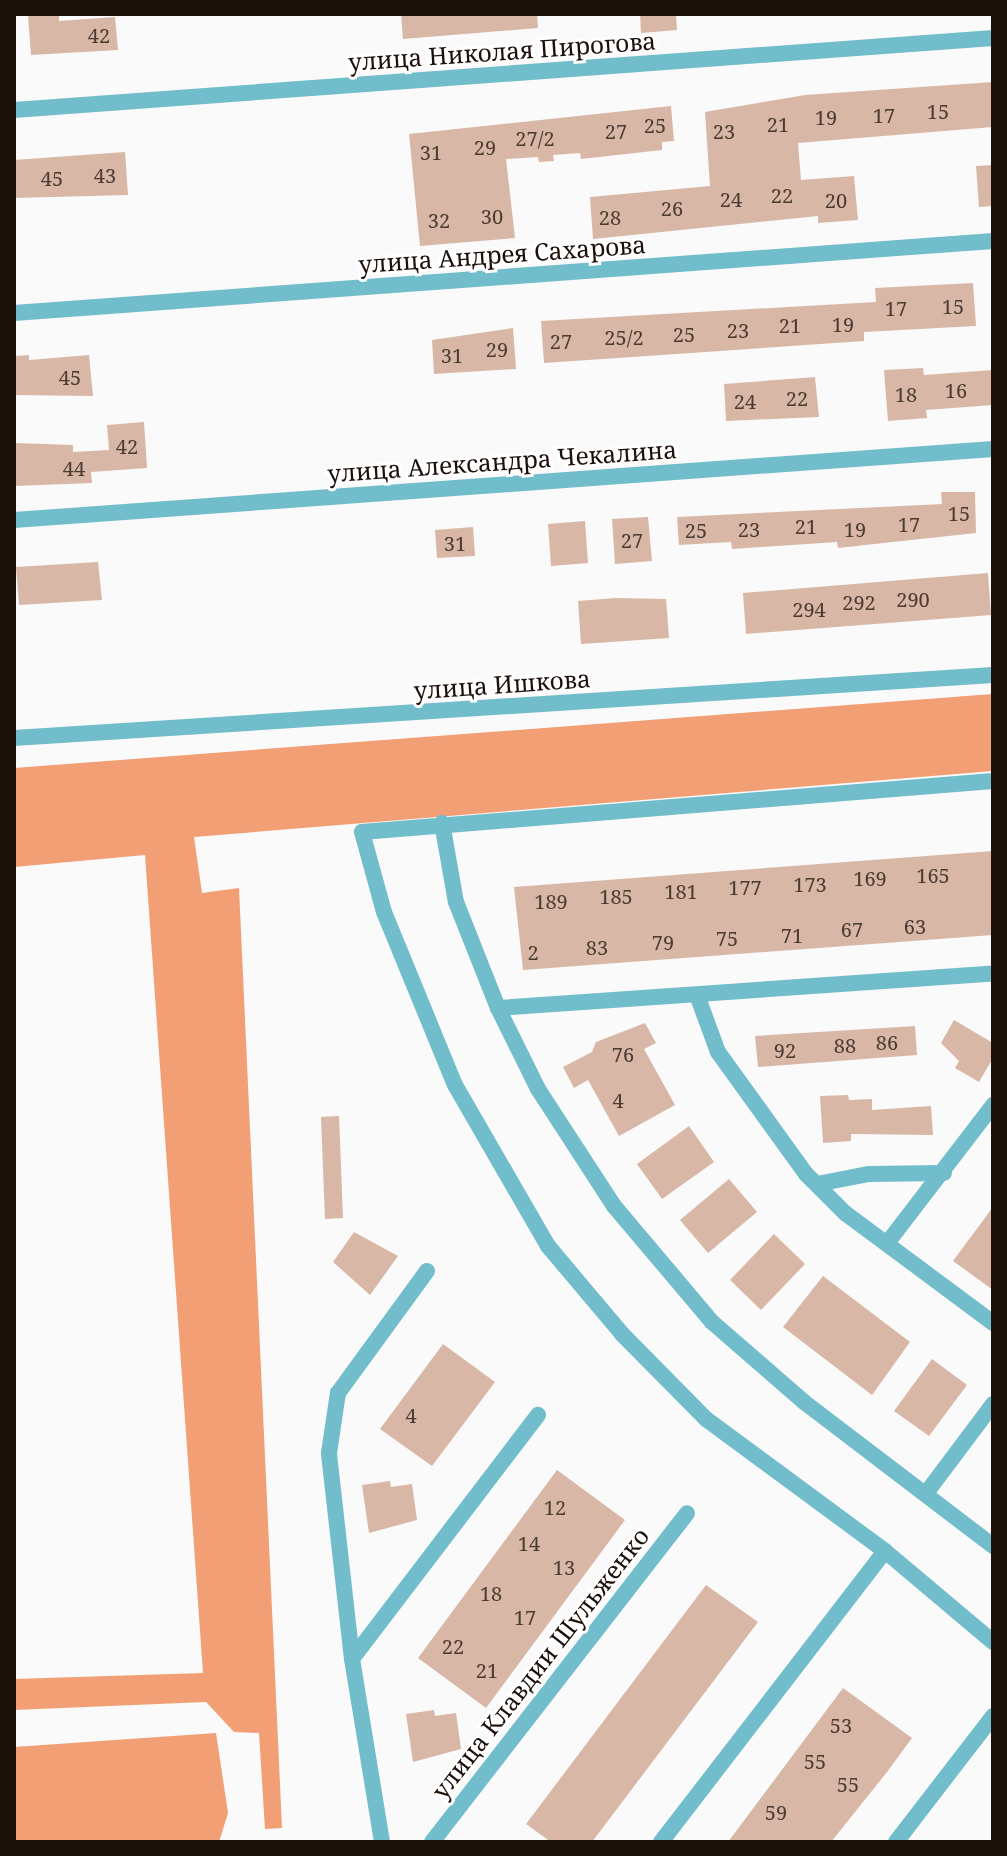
<!DOCTYPE html>
<html>
<head>
<meta charset="utf-8">
<style>
  body { margin:0 }
  #map { position:relative; width:1007px; height:1856px; overflow:hidden; background:#fafafa; font-family:"Noto Serif",serif }
  div>[style] { position:absolute }
  .forest>* { inset:0; background:#f29f75 }
  .building>* { inset:0; background:#d9b7a6 }
  .street>* { height:16px; margin:-8px; padding:0 8px; transform-origin:8px; border-radius:8px; background:#71bdcc }
  span { translate:-50% -50%; white-space:nowrap; text-align:center; line-height:1.15; -webkit-text-stroke:6px #fff; paint-order:stroke }
  .number-label { font-size:20px; color:#4b3a31 }
  .number-label span { -webkit-text-stroke-width:0 }
  .street-label { font-size:24px; color:#1c100a }
  .frame { position:absolute; inset:0; border:16px solid #1c100a; pointer-events:none }
</style>
</head>
<body>
<div id="map">
  <div class="forest">
    <i style="clip-path:polygon(993px 694px,993px 771px,194px 837px,202px 893px,239px 888px,282px 1828px,265px 1829px,259px 1733px,234px 1732px,206px 1702px,14px 1710px,14px 1679px,203px 1673px,145px 855px,14px 867px,14px 768px)"></i>
    <i style="clip-path:polygon(216px 1733px,228px 1813px,219px 1842px,14px 1842px,14px 1747px)"></i>
  </div>
  <div class="building">
    <i style="clip-path:polygon(59px 14px,59px 21px,115px 17px,118px 50px,31px 55px,28px 15px)"></i>
    <i style="clip-path:polygon(401px 14px,537px 14px,538px 28px,403px 39px)"></i>
    <i style="clip-path:polygon(640px 14px,676px 14px,677px 30px,641px 33px)"></i>
    <i style="clip-path:polygon(993px 82px,993px 127px,798px 143px,801px 180px,854px 176px,858px 220px,818px 223px,818px 216px,593px 239px,590px 197px,710px 186px,705px 112px,805px 95px)"></i>
    <i style="clip-path:polygon(671px 106px,674px 141px,662px 142px,662px 150px,581px 159px,580px 153px,553px 155px,554px 161px,539px 162px,538px 157px,506px 159px,515px 238px,420px 246px,409px 134px)"></i>
    <i style="clip-path:polygon(125px 152px,128px 195px,14px 198px,14px 160px)"></i>
    <i style="clip-path:polygon(993px 165px,993px 206px,979px 207px,976px 166px)"></i>
    <i style="clip-path:polygon(973px 283px,976px 326px,864px 332px,864px 341px,544px 363px,541px 321px,876px 302px,875px 288px)"></i>
    <i style="clip-path:polygon(513px 328px,516px 369px,434px 374px,432px 340px)"></i>
    <i style="clip-path:polygon(29px 355px,29px 360px,89px 355px,93px 396px,14px 395px,14px 356px)"></i>
    <i style="clip-path:polygon(923px 368px,924px 375px,993px 370px,993px 405px,926px 410px,927px 418px,888px 421px,884px 370px)"></i>
    <i style="clip-path:polygon(815px 377px,819px 417px,726px 421px,724px 384px)"></i>
    <i style="clip-path:polygon(144px 422px,147px 468px,91px 472px,92px 483px,14px 486px,14px 443px,73px 445px,73px 452px,109px 450px,107px 425px)"></i>
    <i style="clip-path:polygon(941px 492px,975px 492px,976px 533px,838px 548px,837px 542px,732px 549px,731px 542px,679px 545px,677px 517px,942px 504px)"></i>
    <i style="clip-path:polygon(648px 517px,652px 561px,615px 564px,612px 519px)"></i>
    <i style="clip-path:polygon(585px 521px,588px 563px,551px 566px,548px 524px)"></i>
    <i style="clip-path:polygon(473px 527px,475px 556px,437px 558px,435px 530px)"></i>
    <i style="clip-path:polygon(98px 562px,102px 600px,19px 605px,16px 567px)"></i>
    <i style="clip-path:polygon(988px 573px,991px 615px,746px 634px,743px 593px)"></i>
    <i style="clip-path:polygon(616px 598px,666px 599px,669px 638px,581px 644px,578px 601px)"></i>
    <i style="clip-path:polygon(993px 851px,993px 935px,523px 970px,514px 887px)"></i>
    <i style="clip-path:polygon(954px 1020px,993px 1043px,993px 1058px,979px 1082px,955px 1068px,959px 1061px,941px 1043px)"></i>
    <i style="clip-path:polygon(645px 1023px,656px 1043px,644px 1049px,675px 1105px,619px 1136px,588px 1080px,574px 1088px,563px 1067px,592px 1052px,596px 1042px)"></i>
    <i style="clip-path:polygon(915px 1026px,917px 1055px,758px 1067px,755px 1036px)"></i>
    <i style="clip-path:polygon(848px 1095px,849px 1100px,872px 1099px,872px 1110px,931px 1106px,933px 1135px,851px 1134px,851px 1141px,823px 1143px,820px 1096px)"></i>
    <i style="clip-path:polygon(339px 1116px,343px 1218px,325px 1219px,321px 1117px)"></i>
    <i style="clip-path:polygon(689px 1126px,714px 1162px,662px 1199px,637px 1164px)"></i>
    <i style="clip-path:polygon(729px 1179px,757px 1212px,708px 1253px,680px 1220px)"></i>
    <i style="clip-path:polygon(993px 1207px,993px 1290px,953px 1261px)"></i>
    <i style="clip-path:polygon(354px 1232px,398px 1256px,370px 1295px,333px 1262px)"></i>
    <i style="clip-path:polygon(774px 1234px,805px 1264px,761px 1310px,730px 1280px)"></i>
    <i style="clip-path:polygon(823px 1276px,910px 1342px,872px 1395px,783px 1327px)"></i>
    <i style="clip-path:polygon(443px 1344px,495px 1382px,432px 1466px,380px 1429px)"></i>
    <i style="clip-path:polygon(932px 1359px,967px 1385px,929px 1436px,894px 1411px)"></i>
    <i style="clip-path:polygon(557px 1470px,625px 1520px,486px 1708px,418px 1658px)"></i>
    <i style="clip-path:polygon(390px 1481px,391px 1487px,412px 1484px,417px 1520px,369px 1533px,362px 1485px)"></i>
    <i style="clip-path:polygon(706px 1585px,758px 1622px,592px 1842px,551px 1842px,526px 1824px)"></i>
    <i style="clip-path:polygon(843px 1688px,912px 1738px,887px 1772px,831px 1842px,728px 1842px)"></i>
    <i style="clip-path:polygon(434px 1710px,435px 1716px,456px 1713px,461px 1749px,413px 1762px,406px 1714px)"></i>
  </div>
  <div class="street">
    <i style="left:14px;top:110px;width:982px;rotate:-4.21deg"></i>
    <i style="left:14px;top:313px;width:982px;rotate:-4.21deg"></i>
    <i style="left:14px;top:520px;width:982px;rotate:-4.15deg"></i>
    <i style="left:14px;top:738px;width:981px;rotate:-3.68deg"></i>
    <i style="left:993px;top:781px;width:633px;rotate:175.38deg"></i>
    <i style="left:362px;top:832px;width:83px;rotate:74.6deg"></i>
    <i style="left:384px;top:912px;width:187px;rotate:67.7deg"></i>
    <i style="left:455px;top:1085px;width:186px;rotate:60deg"></i>
    <i style="left:548px;top:1246px;width:115px;rotate:49.9deg"></i>
    <i style="left:622px;top:1334px;width:120px;rotate:45.3deg"></i>
    <i style="left:706px;top:1419px;width:222px;rotate:36.4deg"></i>
    <i style="left:885px;top:1551px;width:141px;rotate:40.1deg"></i>
    <i style="left:442px;top:823px;width:80px;rotate:80deg"></i>
    <i style="left:456px;top:902px;width:114px;rotate:68.4deg"></i>
    <i style="left:498px;top:1008px;width:90px;rotate:63.7deg"></i>
    <i style="left:538px;top:1089px;width:140px;rotate:57deg"></i>
    <i style="left:614px;top:1206px;width:152px;rotate:49.8deg"></i>
    <i style="left:712px;top:1322px;width:122px;rotate:41deg"></i>
    <i style="left:804px;top:1402px;width:238px;rotate:37.3deg"></i>
    <i style="left:697px;top:995px;width:61px;rotate:69.8deg"></i>
    <i style="left:718px;top:1052px;width:150px;rotate:54.2deg"></i>
    <i style="left:806px;top:1174px;width:55px;rotate:45deg"></i>
    <i style="left:845px;top:1213px;width:184px;rotate:36.6deg"></i>
    <i style="left:498px;top:1008px;width:496px;rotate:-4deg"></i>
    <i style="left:817px;top:1184px;width:53px;rotate:-10.9deg"></i>
    <i style="left:869px;top:1174px;width:75px;rotate:-0.8deg"></i>
    <i style="left:888px;top:1242px;width:173px;rotate:-52.5deg"></i>
    <i style="left:927px;top:1492px;width:110px;rotate:-53.1deg"></i>
    <i style="left:352px;top:1659px;width:307px;rotate:-52.7deg"></i>
    <i style="left:382px;top:1842px;width:185px;rotate:-99.3deg"></i>
    <i style="left:352px;top:1659px;width:207px;rotate:-96.4deg"></i>
    <i style="left:329px;top:1453px;width:61px;rotate:-81.5deg"></i>
    <i style="left:338px;top:1393px;width:151px;rotate:-53.9deg"></i>
    <i style="left:432px;top:1842px;width:416px;rotate:-52.2deg"></i>
    <i style="left:661px;top:1842px;width:367px;rotate:-52.4deg"></i>
    <i style="left:896px;top:1842px;width:159px;rotate:-52.4deg"></i>
  </div>
  <div class="number-label">
    <span style="left:99px;top:35px">42</span>
    <span style="left:938px;top:111px">15</span>
    <span style="left:884px;top:115px">17</span>
    <span style="left:826px;top:117px">19</span>
    <span style="left:778px;top:124px">21</span>
    <span style="left:655px;top:125px">25</span>
    <span style="left:616px;top:131px">27</span>
    <span style="left:724px;top:131px">23</span>
    <span style="left:535px;top:138px">27/2</span>
    <span style="left:485px;top:147px">29</span>
    <span style="left:431px;top:152px">31</span>
    <span style="left:105px;top:175px">43</span>
    <span style="left:52px;top:178px">45</span>
    <span style="left:782px;top:195px">22</span>
    <span style="left:731px;top:199px">24</span>
    <span style="left:836px;top:200px">20</span>
    <span style="left:672px;top:208px">26</span>
    <span style="left:492px;top:216px">30</span>
    <span style="left:610px;top:217px">28</span>
    <span style="left:439px;top:220px">32</span>
    <span style="left:953px;top:306px">15</span>
    <span style="left:896px;top:308px">17</span>
    <span style="left:843px;top:324px">19</span>
    <span style="left:790px;top:325px">21</span>
    <span style="left:738px;top:330px">23</span>
    <span style="left:684px;top:334px">25</span>
    <span style="left:624px;top:337px">25/2</span>
    <span style="left:561px;top:341px">27</span>
    <span style="left:497px;top:349px">29</span>
    <span style="left:452px;top:355px">31</span>
    <span style="left:70px;top:377px">45</span>
    <span style="left:956px;top:390px">16</span>
    <span style="left:906px;top:394px">18</span>
    <span style="left:797px;top:398px">22</span>
    <span style="left:745px;top:401px">24</span>
    <span style="left:127px;top:446px">42</span>
    <span style="left:74px;top:468px">44</span>
    <span style="left:959px;top:513px">15</span>
    <span style="left:909px;top:524px">17</span>
    <span style="left:806px;top:526px">21</span>
    <span style="left:749px;top:529px">23</span>
    <span style="left:855px;top:529px">19</span>
    <span style="left:696px;top:530px">25</span>
    <span style="left:632px;top:540px">27</span>
    <span style="left:455px;top:543px">31</span>
    <span style="left:913px;top:599px">290</span>
    <span style="left:859px;top:602px">292</span>
    <span style="left:809px;top:609px">294</span>
    <span style="left:933px;top:875px">165</span>
    <span style="left:870px;top:878px">169</span>
    <span style="left:810px;top:884px">173</span>
    <span style="left:745px;top:887px">177</span>
    <span style="left:681px;top:891px">181</span>
    <span style="left:616px;top:896px">185</span>
    <span style="left:551px;top:901px">189</span>
    <span style="left:915px;top:926px">63</span>
    <span style="left:852px;top:929px">67</span>
    <span style="left:792px;top:935px">71</span>
    <span style="left:727px;top:938px">75</span>
    <span style="left:663px;top:942px">79</span>
    <span style="left:597px;top:947px">83</span>
    <span style="left:533px;top:952px">2</span>
    <span style="left:887px;top:1042px">86</span>
    <span style="left:845px;top:1045px">88</span>
    <span style="left:785px;top:1050px">92</span>
    <span style="left:623px;top:1054px">76</span>
    <span style="left:618px;top:1100px">4</span>
    <span style="left:411px;top:1415px">4</span>
    <span style="left:555px;top:1507px">12</span>
    <span style="left:529px;top:1543px">14</span>
    <span style="left:564px;top:1567px">13</span>
    <span style="left:491px;top:1593px">18</span>
    <span style="left:525px;top:1617px">17</span>
    <span style="left:453px;top:1646px">22</span>
    <span style="left:487px;top:1670px">21</span>
    <span style="left:841px;top:1725px">53</span>
    <span style="left:815px;top:1761px">55</span>
    <span style="left:848px;top:1784px">55</span>
    <span style="left:776px;top:1812px">59</span>
  </div>
  <div class="street-label">
    <span style="left:502px;top:51px;rotate:-4deg">улица Николая Пирогова</span>
    <span style="left:502px;top:254px;rotate:-4deg">улица Андрея Сахарова</span>
    <span style="left:502px;top:461px;rotate:-4deg">улица Александра Чекалина</span>
    <span style="left:502px;top:684px;rotate:-4deg">улица Ишкова</span>
    <span style="left:540px;top:1663px;rotate:-52deg">улица Клавдии Шульженко</span>
  </div>
  <div class="frame"></div>
</div>
</body>
</html>
